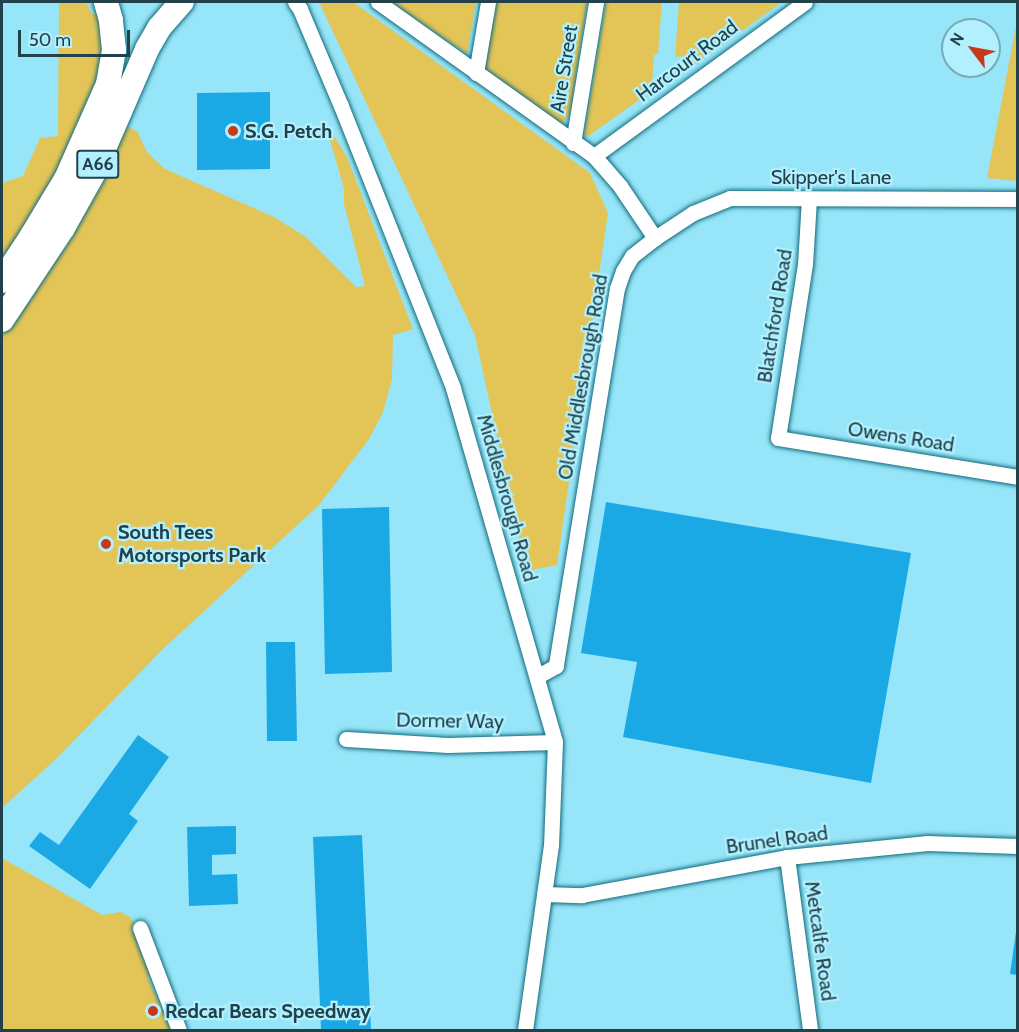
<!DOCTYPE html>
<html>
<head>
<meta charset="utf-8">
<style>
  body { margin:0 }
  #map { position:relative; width:1019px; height:1032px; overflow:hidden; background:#96e5f8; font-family:Cabin,sans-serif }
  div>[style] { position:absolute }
  .green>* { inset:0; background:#e3c557 }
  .building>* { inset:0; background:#1ba9e6 }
  .roads { filter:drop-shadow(0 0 2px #116b7c) drop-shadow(0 0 2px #116b7c) }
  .minor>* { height:15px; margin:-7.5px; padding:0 7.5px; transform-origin:7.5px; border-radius:7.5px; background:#fff }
  .trunk>* { height:24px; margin:-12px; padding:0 12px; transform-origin:12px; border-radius:12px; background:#fff }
  .dots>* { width:16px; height:16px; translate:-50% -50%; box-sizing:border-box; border:3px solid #b2f0ff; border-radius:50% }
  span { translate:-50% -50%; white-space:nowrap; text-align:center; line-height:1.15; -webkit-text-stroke:4.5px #b2f0ff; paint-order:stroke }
  .shield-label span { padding:2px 4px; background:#b2f0ff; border:2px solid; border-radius:4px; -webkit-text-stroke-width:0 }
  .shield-label { font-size:18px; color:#21424a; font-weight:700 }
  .street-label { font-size:20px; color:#21424a }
  .poi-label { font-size:20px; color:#21424a; font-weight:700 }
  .left { translate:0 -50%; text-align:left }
  .frame { position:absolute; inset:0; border:3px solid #21424a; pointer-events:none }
  .north { position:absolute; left:941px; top:18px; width:60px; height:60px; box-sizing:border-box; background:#b2f0ff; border:2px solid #78aab7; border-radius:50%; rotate:302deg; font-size:16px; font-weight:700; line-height:24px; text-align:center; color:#21424a }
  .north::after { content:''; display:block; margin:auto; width:21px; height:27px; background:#c53b19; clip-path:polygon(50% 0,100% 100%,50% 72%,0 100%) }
  .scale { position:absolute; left:18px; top:30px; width:112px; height:27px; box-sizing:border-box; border:3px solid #21424a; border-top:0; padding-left:8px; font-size:18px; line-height:21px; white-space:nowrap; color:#21424a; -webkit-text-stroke:4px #b2f0ff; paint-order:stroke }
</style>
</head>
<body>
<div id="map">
  <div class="green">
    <i style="clip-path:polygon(59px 2px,86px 2px,92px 14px,98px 14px,104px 50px,98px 86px,71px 146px,32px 218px,2px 262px,2px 183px,23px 176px,40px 138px,58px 136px)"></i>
    <i style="clip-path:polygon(319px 2px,353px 2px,590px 173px,608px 213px,557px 565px,526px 571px,475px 335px)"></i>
    <i style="clip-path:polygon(391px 2px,476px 2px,467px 54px)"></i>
    <i style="clip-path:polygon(491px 2px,587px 2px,570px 113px,563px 123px,560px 124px,481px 65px)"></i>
    <i style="clip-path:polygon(606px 2px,662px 2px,658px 54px,654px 55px,652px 85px,646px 95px,587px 137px,584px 134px)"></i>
    <i style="clip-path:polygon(679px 2px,782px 2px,690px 68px,688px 60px,681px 56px,675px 57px)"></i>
    <i style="clip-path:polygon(1017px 21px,1017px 181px,987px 178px)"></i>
    <i style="clip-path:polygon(125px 126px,137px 131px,147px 152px,165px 169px,274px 217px,306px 237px,356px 287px,365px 286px,344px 204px,344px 188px,328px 134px,335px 137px,347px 157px,413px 329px,393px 335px,392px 379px,383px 412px,369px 439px,319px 505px,163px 649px,56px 759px,2px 808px,2px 335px,47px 268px)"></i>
    <i style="clip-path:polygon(2px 858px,102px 915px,121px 912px,130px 917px,135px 925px,133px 929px,150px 974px,148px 978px,171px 1030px,2px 1030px)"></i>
  </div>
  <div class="building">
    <i style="clip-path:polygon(270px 92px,270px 169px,197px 170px,197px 93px)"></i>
    <i style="clip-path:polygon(606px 502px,911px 553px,871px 783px,623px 737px,637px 662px,581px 653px)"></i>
    <i style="clip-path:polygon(389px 507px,392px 672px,325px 674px,322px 509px)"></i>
    <i style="clip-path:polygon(266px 642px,295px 642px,297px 741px,267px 741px)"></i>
    <i style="clip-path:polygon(138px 735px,169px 757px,129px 814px,138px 821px,90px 889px,29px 846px,40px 832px,59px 845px)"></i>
    <i style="clip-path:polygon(236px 826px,236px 854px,212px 855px,212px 875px,237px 874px,238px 904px,189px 906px,187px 827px)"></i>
    <i style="clip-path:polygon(362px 835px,371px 1030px,321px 1030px,313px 837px)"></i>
    <i style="clip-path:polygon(1016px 932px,1018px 932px,1018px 975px,1010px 974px)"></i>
  </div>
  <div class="roads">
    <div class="minor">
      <i style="left:295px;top:2px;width:9px;rotate:54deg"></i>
      <i style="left:300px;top:9px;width:105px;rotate:67.1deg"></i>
      <i style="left:341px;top:106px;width:303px;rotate:68.3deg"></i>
      <i style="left:453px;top:388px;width:368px;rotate:73.9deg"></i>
      <i style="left:555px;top:742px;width:103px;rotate:92.2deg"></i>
      <i style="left:551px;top:845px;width:187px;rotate:98deg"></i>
      <i style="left:378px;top:2px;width:265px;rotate:35.5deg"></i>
      <i style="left:594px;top:156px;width:40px;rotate:49deg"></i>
      <i style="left:620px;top:186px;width:63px;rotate:56.1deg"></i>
      <i style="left:655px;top:238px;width:29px;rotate:142deg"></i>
      <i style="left:632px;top:256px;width:17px;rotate:121deg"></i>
      <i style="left:623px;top:271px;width:18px;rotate:109deg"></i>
      <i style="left:617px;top:288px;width:383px;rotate:99.2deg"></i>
      <i style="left:556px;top:666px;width:21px;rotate:151deg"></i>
      <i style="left:476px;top:73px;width:72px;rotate:-80.4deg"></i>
      <i style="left:573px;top:143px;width:143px;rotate:-80.7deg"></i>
      <i style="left:594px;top:156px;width:261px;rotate:-36.1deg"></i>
      <i style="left:809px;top:199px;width:65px;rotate:93.5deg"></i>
      <i style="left:805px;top:264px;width:176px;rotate:98.8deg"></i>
      <i style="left:778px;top:438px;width:243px;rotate:9.2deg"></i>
      <i style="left:655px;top:238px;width:45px;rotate:-33.3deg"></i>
      <i style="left:693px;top:213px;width:40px;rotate:-22deg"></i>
      <i style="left:730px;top:198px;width:288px;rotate:0.2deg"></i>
      <i style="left:346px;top:739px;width:102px;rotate:3.4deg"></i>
      <i style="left:448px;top:745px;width:107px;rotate:-1.6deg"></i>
      <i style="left:787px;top:857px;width:175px;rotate:82.4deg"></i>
      <i style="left:544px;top:894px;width:38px;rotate:2deg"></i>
      <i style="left:582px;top:895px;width:208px;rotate:-10.5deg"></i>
      <i style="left:787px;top:857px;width:141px;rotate:-5.7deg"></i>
      <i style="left:927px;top:843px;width:91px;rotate:1.9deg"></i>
      <i style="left:140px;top:928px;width:109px;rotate:69.1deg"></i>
    </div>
    <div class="trunk">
      <i style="left:2px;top:281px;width:53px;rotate:-56.6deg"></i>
      <i style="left:31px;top:237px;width:68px;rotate:-58.9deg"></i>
      <i style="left:66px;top:179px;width:104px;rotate:-66.1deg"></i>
      <i style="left:108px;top:84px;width:35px;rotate:-80deg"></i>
      <i style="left:114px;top:50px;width:30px;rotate:-96deg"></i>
      <i style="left:111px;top:20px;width:19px;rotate:-106deg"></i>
      <i style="left:2px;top:320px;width:110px;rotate:-56.5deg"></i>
      <i style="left:63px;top:228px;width:62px;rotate:-60.9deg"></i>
      <i style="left:93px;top:174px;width:136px;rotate:-66.6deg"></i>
      <i style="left:147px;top:49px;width:24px;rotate:-60deg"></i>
      <i style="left:159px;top:28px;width:35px;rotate:-49deg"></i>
    </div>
  </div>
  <div class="dots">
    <i style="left:233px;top:131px;background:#c53b19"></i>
    <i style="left:106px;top:544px;background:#c53b19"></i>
    <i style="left:153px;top:1011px;background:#c53b19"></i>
  </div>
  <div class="shield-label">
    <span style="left:98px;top:164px">A66</span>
  </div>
  <div class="street-label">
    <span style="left:687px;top:61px;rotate:-37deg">Harcourt Road</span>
    <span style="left:564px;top:69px;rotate:-81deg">Aire Street</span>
    <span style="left:831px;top:177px">Skipper's Lane</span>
    <span style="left:775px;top:316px;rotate:-81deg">Blatchford Road</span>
    <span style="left:583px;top:377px;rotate:-80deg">Old Middlesbrough Road</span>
    <span style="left:901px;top:437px;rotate:9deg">Owens Road</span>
    <span style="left:507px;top:498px;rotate:74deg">Middlesbrough Road</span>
    <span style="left:450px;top:721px;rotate:1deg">Dormer Way</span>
    <span style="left:777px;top:840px;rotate:-8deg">Brunel Road</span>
    <span style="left:820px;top:941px;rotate:82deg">Metcalfe Road</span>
  </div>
  <div class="poi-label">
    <span class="left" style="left:245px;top:131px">S.G. Petch</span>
    <span class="left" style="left:118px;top:544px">South Tees<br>Motorsports Park</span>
    <span class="left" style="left:165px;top:1011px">Redcar Bears Speedway</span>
  </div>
  <div class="frame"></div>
  <div class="north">N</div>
  <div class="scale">50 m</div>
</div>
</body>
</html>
